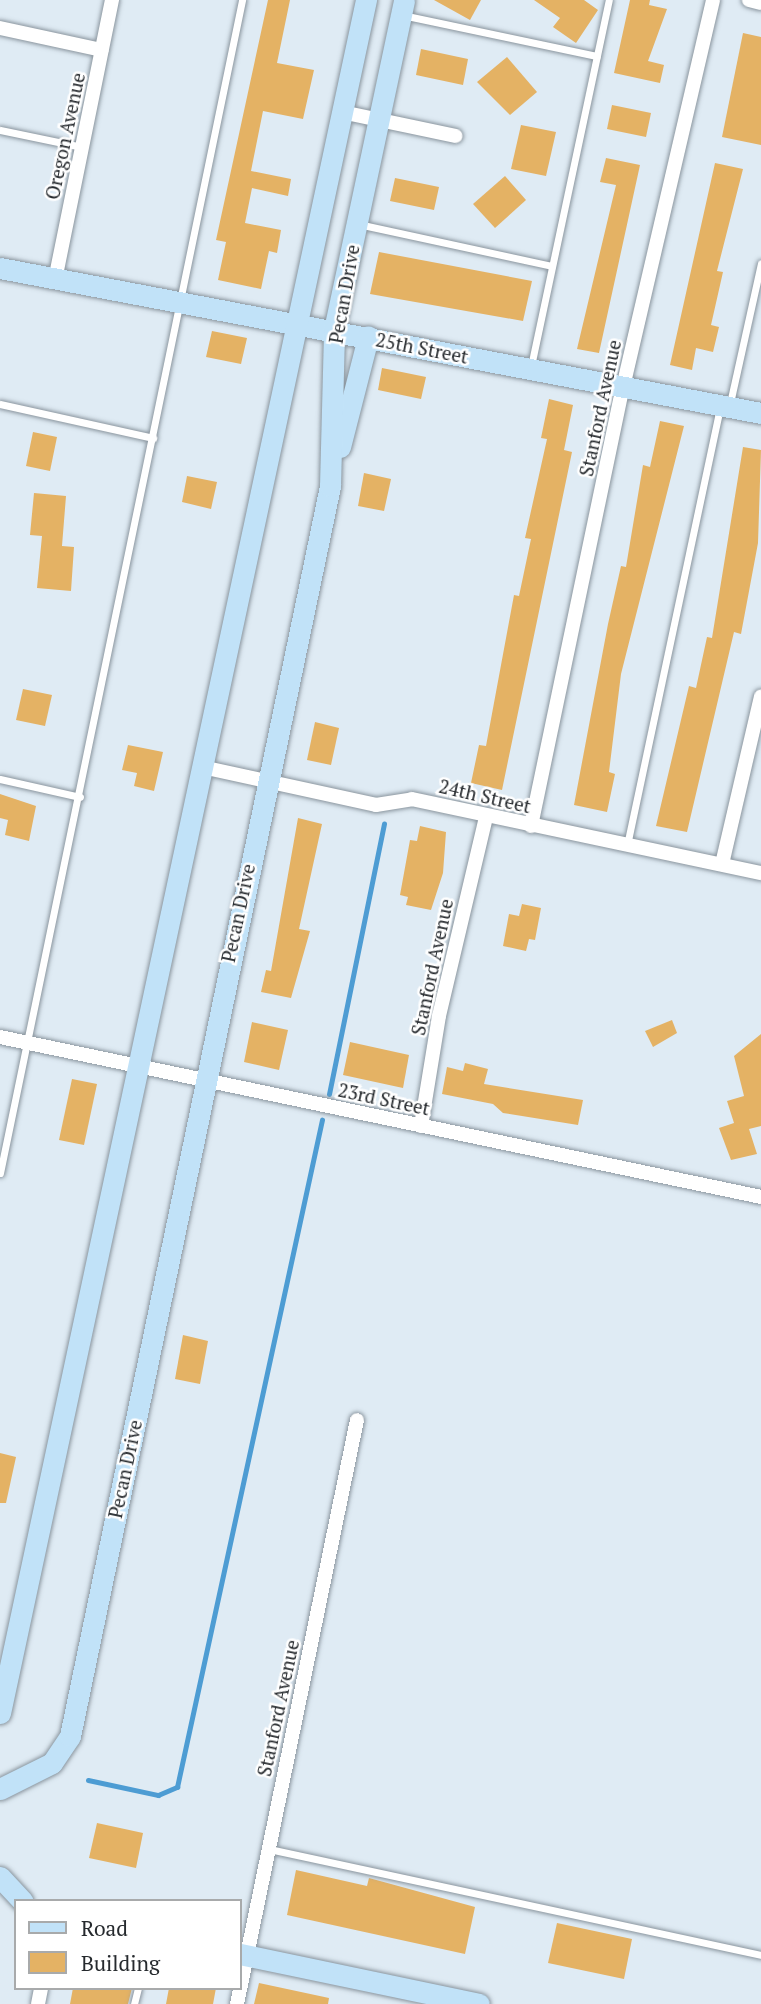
<!DOCTYPE html>
<html>
<head>
<meta charset="utf-8">
<style>
  body { margin:0 }
  #map { position:relative; width:761px; height:2004px; overflow:hidden; background:#dfebf4; font-family:"PT Serif",serif }
  div>[style] { position:absolute }
  .stream>* { height:5px; margin:-2.5px; padding:0 2.5px; transform-origin:2.5px; border-radius:2.5px; background:#4d9cd3 }
  .building>* { inset:0; background:#e4b264 }
  .roads { filter:drop-shadow(0 0 2px #8a959e) drop-shadow(0 0 2px #8a959e) }
  .lane>* { height:7px; margin:-3.5px; padding:0 3.5px; transform-origin:3.5px; border-radius:3.5px; background:#fff }
  .street>* { height:14px; margin:-7px; padding:0 7px; transform-origin:7px; border-radius:7px; background:#fff }
  .secondary>* { height:21px; margin:-10.5px; padding:0 10.5px; transform-origin:10.5px; border-radius:10.5px; background:#c1e2f8 }
  span { translate:-50% -50%; white-space:nowrap; text-align:center; line-height:1.15; -webkit-text-stroke:5px #fff; paint-order:stroke }
  .street-label { font-size:19px; color:#262a2e }
  .legend { position:absolute; left:14px; top:1899px; width:228px; height:91px; box-sizing:border-box; background:#fff; border:2px solid #a8aaab; margin:0; padding:9px 12px; list-style:none; font-size:21px; color:#262a2e }
  .legend li { display:flex; align-items:center; gap:14px; height:35px }
  .legend b { width:35px; border:2px solid #a8aaab }
</style>
</head>
<body>
<div id="map">
  <div class="stream">
    <i style="left:329px;top:1094px;width:276px;rotate:-78.5deg"></i>
    <i style="left:88px;top:1780px;width:72px;rotate:12.1deg"></i>
    <i style="left:158px;top:1795px;width:21px;rotate:-23deg"></i>
    <i style="left:177px;top:1787px;width:683px;rotate:-77.74deg"></i>
  </div>
  <div class="building">
    <i style="clip-path:polygon(268px 0,290px 0,277px 63px,314px 70px,303px 119px,263px 111px,251px 171px,291px 179px,288px 196px,252px 188px,245px 223px,281px 230px,277px 253px,269px 251px,261px 289px,218px 280px,226px 242px,216px 240px)"></i>
    <i style="clip-path:polygon(434px 0,481px 0,470px 20px)"></i>
    <i style="clip-path:polygon(534px 0,584px 0,598px 10px,576px 43px,553px 27px,560px 18px)"></i>
    <i style="clip-path:polygon(630px 0,650px 0,649px 5px,667px 9px,648px 61px,664px 65px,660px 83px,614px 73px)"></i>
    <i style="clip-path:polygon(743px 33px,761px 37px,761px 145px,722px 137px)"></i>
    <i style="clip-path:polygon(421px 49px,468px 59px,463px 85px,416px 75px)"></i>
    <i style="clip-path:polygon(507px 57px,537px 92px,510px 115px,477px 82px)"></i>
    <i style="clip-path:polygon(612px 105px,651px 113px,646px 137px,607px 129px)"></i>
    <i style="clip-path:polygon(521px 125px,556px 132px,546px 176px,511px 169px)"></i>
    <i style="clip-path:polygon(606px 158px,640px 165px,599px 353px,577px 349px,616px 185px,600px 182px)"></i>
    <i style="clip-path:polygon(715px 163px,743px 169px,717px 271px,723px 272px,711px 325px,719px 327px,713px 352px,696px 348px,692px 370px,670px 365px)"></i>
    <i style="clip-path:polygon(505px 176px,526px 200px,495px 228px,473px 204px)"></i>
    <i style="clip-path:polygon(395px 178px,439px 187px,434px 210px,390px 201px)"></i>
    <i style="clip-path:polygon(379px 252px,532px 281px,523px 321px,370px 294px)"></i>
    <i style="clip-path:polygon(212px 331px,247px 338px,241px 364px,206px 357px)"></i>
    <i style="clip-path:polygon(382px 368px,426px 377px,421px 399px,378px 390px)"></i>
    <i style="clip-path:polygon(549px 399px,573px 405px,564px 450px,572px 452px,502px 790px,471px 783px,479px 745px,486px 746px,514px 595px,519px 596px,531px 539px,525px 538px,547px 439px,541px 438px)"></i>
    <i style="clip-path:polygon(660px 421px,684px 426px,621px 674px,609px 772px,615px 774px,607px 812px,574px 805px,608px 624px,621px 566px,626px 567px,643px 465px,650px 467px)"></i>
    <i style="clip-path:polygon(33px 432px,57px 437px,50px 471px,26px 466px)"></i>
    <i style="clip-path:polygon(743px 447px,761px 450px,758px 543px,741px 634px,734px 632px,687px 832px,656px 826px,689px 686px,696px 688px,707px 637px,712px 638px)"></i>
    <i style="clip-path:polygon(364px 473px,391px 479px,384px 511px,358px 506px)"></i>
    <i style="clip-path:polygon(187px 476px,217px 482px,211px 509px,182px 502px)"></i>
    <i style="clip-path:polygon(34px 493px,66px 496px,62px 546px,74px 547px,71px 591px,37px 588px,42px 536px,30px 535px)"></i>
    <i style="clip-path:polygon(23px 689px,52px 695px,45px 726px,16px 720px)"></i>
    <i style="clip-path:polygon(315px 722px,339px 728px,331px 765px,307px 760px)"></i>
    <i style="clip-path:polygon(128px 745px,163px 752px,154px 791px,134px 786px,137px 773px,122px 770px)"></i>
    <i style="clip-path:polygon(0 794px,36px 806px,29px 841px,5px 835px,8px 820px,0 818px)"></i>
    <i style="clip-path:polygon(298px 818px,322px 824px,299px 929px,310px 931px,291px 998px,261px 992px,266px 970px,271px 971px)"></i>
    <i style="clip-path:polygon(420px 826px,446px 832px,443px 873px,431px 910px,406px 905px,408px 897px,400px 895px,410px 840px,417px 841px)"></i>
    <i style="clip-path:polygon(522px 904px,541px 908px,535px 940px,529px 939px,526px 951px,503px 946px,509px 914px,519px 916px)"></i>
    <i style="clip-path:polygon(672px 1020px,677px 1033px,653px 1047px,645px 1031px)"></i>
    <i style="clip-path:polygon(252px 1022px,288px 1030px,279px 1070px,244px 1062px)"></i>
    <i style="clip-path:polygon(761px 1034px,761px 1126px,749px 1129px,757px 1154px,731px 1160px,719px 1128px,734px 1123px,727px 1101px,744px 1096px,734px 1056px)"></i>
    <i style="clip-path:polygon(350px 1042px,409px 1055px,403px 1088px,343px 1075px)"></i>
    <i style="clip-path:polygon(465px 1063px,488px 1069px,484px 1084px,583px 1100px,578px 1125px,503px 1113px,493px 1104px,442px 1094px,447px 1067px,463px 1071px)"></i>
    <i style="clip-path:polygon(72px 1079px,97px 1084px,84px 1145px,59px 1140px)"></i>
    <i style="clip-path:polygon(183px 1335px,208px 1341px,200px 1384px,175px 1379px)"></i>
    <i style="clip-path:polygon(0 1453px,16px 1457px,6px 1503px,0 1503px)"></i>
    <i style="clip-path:polygon(97px 1823px,143px 1833px,136px 1868px,89px 1858px)"></i>
    <i style="clip-path:polygon(296px 1870px,367px 1886px,369px 1878px,475px 1907px,465px 1954px,287px 1915px)"></i>
    <i style="clip-path:polygon(557px 1923px,632px 1939px,624px 1979px,548px 1963px)"></i>
    <i style="clip-path:polygon(259px 1983px,329px 1998px,328px 2004px,254px 2004px)"></i>
    <i style="clip-path:polygon(73px 1988px,132px 1988px,128px 2004px,70px 2004px)"></i>
    <i style="clip-path:polygon(169px 1988px,216px 1988px,213px 2004px,166px 2004px)"></i>
  </div>
  <div class="roads">
    <div class="lane">
      <i style="left:402px;top:15px;width:199px;rotate:11.9deg"></i>
      <i style="left:0;top:130px;width:84px;rotate:11.7deg"></i>
      <i style="left:358px;top:224px;width:198px;rotate:12.2deg"></i>
      <i style="left:531px;top:366px;width:374px;rotate:-78deg"></i>
      <i style="left:730px;top:403px;width:143px;rotate:-77.5deg"></i>
      <i style="left:0;top:404px;width:157px;rotate:12.5deg"></i>
      <i style="left:0;top:779px;width:82px;rotate:12.7deg"></i>
      <i style="left:627px;top:845px;width:447px;rotate:-78deg"></i>
      <i style="left:0;top:1173px;width:1198px;rotate:-78.34deg"></i>
      <i style="left:269px;top:1849px;width:503px;rotate:12.16deg"></i>
      <i style="left:134px;top:2004px;width:16px;rotate:-76deg"></i>
    </div>
    <div class="street">
      <i style="left:749px;top:0;width:12px;rotate:14deg"></i>
      <i style="left:0;top:28px;width:104px;rotate:12.2deg"></i>
      <i style="left:342px;top:112px;width:116px;rotate:11.9deg"></i>
      <i style="left:55px;top:280px;width:286px;rotate:-78.5deg"></i>
      <i style="left:202px;top:767px;width:178px;rotate:12.3deg"></i>
      <i style="left:376px;top:805px;width:36px;rotate:-9deg"></i>
      <i style="left:412px;top:799px;width:357px;rotate:12deg"></i>
      <i style="left:531px;top:826px;width:449px;rotate:-78.2deg"></i>
      <i style="left:623px;top:387px;width:397px;rotate:-76.9deg"></i>
      <i style="left:722px;top:864px;width:172px;rotate:-76.9deg"></i>
      <i style="left:0;top:1037px;width:778px;rotate:11.87deg"></i>
      <i style="left:421px;top:1126px;width:111px;rotate:-80.7deg"></i>
      <i style="left:439px;top:1016px;width:204px;rotate:-76.7deg"></i>
      <i style="left:38px;top:2004px;width:16px;rotate:-79deg"></i>
      <i style="left:237px;top:2004px;width:596px;rotate:-78.39deg"></i>
    </div>
    <div class="secondary">
      <i style="left:0;top:268px;width:775px;rotate:10.79deg"></i>
      <i style="left:340px;top:447px;width:114px;rotate:-75.7deg"></i>
      <i style="left:0;top:1713px;width:1752px;rotate:-77.94deg"></i>
      <i style="left:0;top:1789px;width:58px;rotate:-26.6deg"></i>
      <i style="left:52px;top:1763px;width:32px;rotate:-56deg"></i>
      <i style="left:70px;top:1736px;width:1277px;rotate:-78.25deg"></i>
      <i style="left:330px;top:486px;width:156px;rotate:-88.5deg"></i>
      <i style="left:334px;top:330px;width:337px;rotate:-78deg"></i>
      <i style="left:0;top:1877px;width:33px;rotate:47deg"></i>
      <i style="left:240px;top:1954px;width:244px;rotate:11.8deg"></i>
    </div>
  </div>
  <div class="street-label">
    <span style="left:65px;top:136px;rotate:-78deg">Oregon Avenue</span>
    <span style="left:344px;top:294px;rotate:-80deg">Pecan Drive</span>
    <span style="left:422px;top:348px;rotate:11deg">25th Street</span>
    <span style="left:600px;top:408px;rotate:-78deg">Stanford Avenue</span>
    <span style="left:485px;top:796px;rotate:13deg">24th Street</span>
    <span style="left:238px;top:913px;rotate:-78deg">Pecan Drive</span>
    <span style="left:432px;top:967px;rotate:-78deg">Stanford Avenue</span>
    <span style="left:384px;top:1099px;rotate:12deg">23rd Street</span>
    <span style="left:125px;top:1469px;rotate:-78deg">Pecan Drive</span>
    <span style="left:278px;top:1708px;rotate:-78deg">Stanford Avenue</span>
  </div>
  <ul class="legend">
  <li><b style="height:9px;background:#c1e2f8"></b>Road</li>
  <li><b style="height:19px;background:#e4b264"></b>Building</li>
  </ul>
</div>
</body>
</html>
